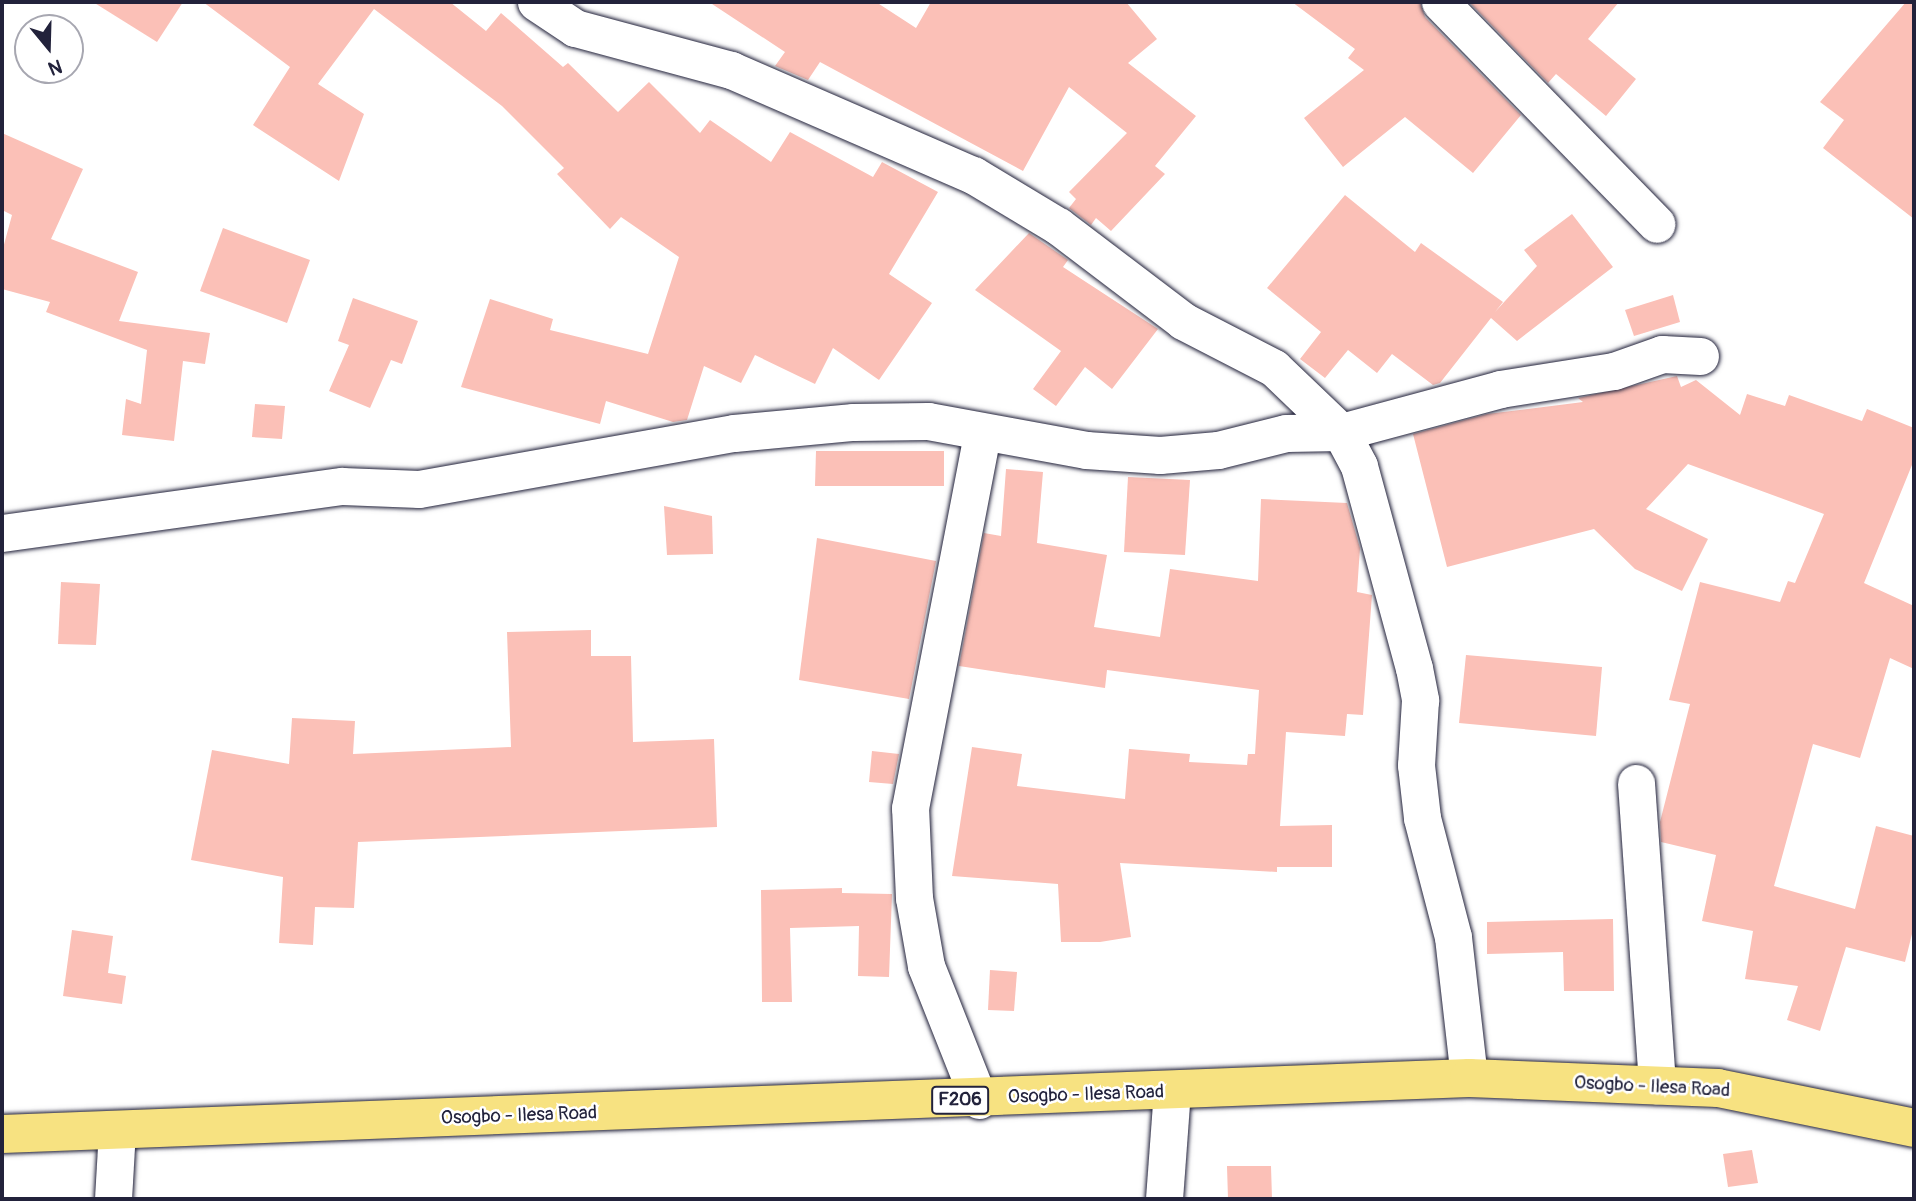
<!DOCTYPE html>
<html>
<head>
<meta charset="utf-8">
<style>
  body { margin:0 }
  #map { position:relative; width:1916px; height:1201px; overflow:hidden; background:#fff; font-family:Pangolin,sans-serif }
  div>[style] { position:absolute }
  .building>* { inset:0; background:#fbc0b7 }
  .roads { filter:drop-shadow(0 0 2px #22223b) drop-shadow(0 0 2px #22223b) }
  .street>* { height:37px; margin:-18.5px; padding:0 18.5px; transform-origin:18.5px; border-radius:18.5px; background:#fff }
  .primary>* { height:38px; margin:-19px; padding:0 19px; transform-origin:19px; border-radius:19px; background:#f7e281 }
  span { translate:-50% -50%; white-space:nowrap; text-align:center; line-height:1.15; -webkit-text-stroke:5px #fff; paint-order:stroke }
  .shield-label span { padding:2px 5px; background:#fff; border:2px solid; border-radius:5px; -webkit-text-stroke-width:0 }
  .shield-label { font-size:18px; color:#22223b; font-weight:700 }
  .street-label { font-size:19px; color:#22223b }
  .frame { position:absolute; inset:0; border:4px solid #22223b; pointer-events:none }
  .north { position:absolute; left:14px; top:14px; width:70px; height:70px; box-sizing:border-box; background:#fff; border:2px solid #a7a7b1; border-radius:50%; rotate:161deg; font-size:19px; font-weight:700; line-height:28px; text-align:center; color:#22223b }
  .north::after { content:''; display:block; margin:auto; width:24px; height:32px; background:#22223b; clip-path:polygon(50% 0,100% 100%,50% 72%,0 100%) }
</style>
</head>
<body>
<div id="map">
  <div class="building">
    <i style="clip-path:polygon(93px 2px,183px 2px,157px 42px)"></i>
    <i style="clip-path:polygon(203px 2px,450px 2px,486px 31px,501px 13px,563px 67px,568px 63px,618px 112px,649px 82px,700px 133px,710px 120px,771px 162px,790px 132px,873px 177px,882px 162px,938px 192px,889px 274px,932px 303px,879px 380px,833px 348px,815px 384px,755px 355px,741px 383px,704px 366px,687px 420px,673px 422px,606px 401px,600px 424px,461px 387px,490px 299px,553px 319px,550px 330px,648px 354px,679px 257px,621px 217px,610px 229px,557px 174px,564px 168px,502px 106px,374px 9px,318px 84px,364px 114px,339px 181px,253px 125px,290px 67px)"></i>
    <i style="clip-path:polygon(709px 2px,876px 2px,916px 28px,931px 2px,1126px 2px,1157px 39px,1128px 63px,1196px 116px,1155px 166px,1165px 174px,1111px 231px,1096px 218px,1091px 225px,1069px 208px,1076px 199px,1069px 192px,1127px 133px,1069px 87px,1023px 171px,820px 62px,808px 80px,775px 66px,785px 52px)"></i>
    <i style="clip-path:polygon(1292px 2px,1420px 2px,1425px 17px,1521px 115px,1473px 173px,1405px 117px,1343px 167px,1304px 118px,1364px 70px,1348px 58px,1355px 49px)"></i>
    <i style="clip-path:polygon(1469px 2px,1619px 2px,1588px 39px,1636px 79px,1606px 116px,1556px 74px,1548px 83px)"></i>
    <i style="clip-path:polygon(1906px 2px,1914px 2px,1914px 219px,1823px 148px,1844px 120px,1820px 102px)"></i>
    <i style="clip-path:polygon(2px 133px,83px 169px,51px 239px,138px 272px,119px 321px,210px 333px,205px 364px,183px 361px,174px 441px,122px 435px,126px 399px,141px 404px,147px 350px,46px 312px,50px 302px,2px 289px,2px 252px,12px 215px,2px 210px)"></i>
    <i style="clip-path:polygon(1345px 195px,1415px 252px,1421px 243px,1503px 302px,1495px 312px,1537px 266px,1524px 250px,1572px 214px,1613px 267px,1517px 341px,1491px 318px,1440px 383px,1433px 385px,1392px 354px,1377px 373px,1348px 350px,1325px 378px,1300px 359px,1321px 332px,1267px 288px)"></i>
    <i style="clip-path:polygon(223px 228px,310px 260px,287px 323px,200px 291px)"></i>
    <i style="clip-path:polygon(1029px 233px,1068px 260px,1063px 267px,1158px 329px,1112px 389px,1085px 367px,1056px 406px,1033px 389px,1061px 351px,975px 290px)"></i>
    <i style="clip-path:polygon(1673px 295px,1680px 322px,1634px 336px,1625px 310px)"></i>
    <i style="clip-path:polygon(353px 298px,418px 321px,402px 364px,391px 360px,370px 408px,329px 391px,349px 345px,338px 341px)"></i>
    <i style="clip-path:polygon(1677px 376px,1681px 387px,1696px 380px,1740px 415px,1747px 394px,1785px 406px,1789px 395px,1862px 421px,1867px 409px,1914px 428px,1914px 460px,1864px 583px,1914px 606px,1914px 669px,1890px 658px,1860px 758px,1813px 744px,1774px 886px,1855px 909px,1876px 826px,1914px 836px,1914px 926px,1905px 962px,1846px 947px,1820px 1031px,1787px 1020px,1798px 986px,1745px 979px,1753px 931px,1702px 921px,1716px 855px,1661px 842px,1660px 822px,1690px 704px,1669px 700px,1700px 582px,1780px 602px,1788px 581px,1795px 583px,1824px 514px,1688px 464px,1646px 509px,1708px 539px,1682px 591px,1635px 569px,1594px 529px,1447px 567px,1413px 434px,1487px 414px,1583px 402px,1578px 398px)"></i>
    <i style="clip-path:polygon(255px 404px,285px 406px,282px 439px,252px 437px)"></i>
    <i style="clip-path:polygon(816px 451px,944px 451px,944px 486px,815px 486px)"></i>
    <i style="clip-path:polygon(1006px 469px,1043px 472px,1037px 543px,1107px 555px,1094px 627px,1160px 637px,1170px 569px,1258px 581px,1261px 499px,1347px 503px,1360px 548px,1357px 592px,1372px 595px,1363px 715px,1347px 714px,1345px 736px,1286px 732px,1280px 826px,1332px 825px,1332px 867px,1277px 867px,1277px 872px,1120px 863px,1131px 937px,1100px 942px,1061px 942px,1058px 884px,952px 876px,972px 747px,1022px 754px,1017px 786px,1125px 799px,1129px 749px,1190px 754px,1189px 762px,1247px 765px,1248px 754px,1255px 754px,1259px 690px,1107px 670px,1105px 688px,959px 666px,984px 533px,1001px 536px)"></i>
    <i style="clip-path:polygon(1128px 477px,1190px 480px,1185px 555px,1124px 552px)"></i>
    <i style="clip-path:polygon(664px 506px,712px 516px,713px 554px,667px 555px)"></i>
    <i style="clip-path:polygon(817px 538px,936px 561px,909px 699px,799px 680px)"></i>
    <i style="clip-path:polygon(61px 582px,100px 584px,96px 645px,58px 644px)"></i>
    <i style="clip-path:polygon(591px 630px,591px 656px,631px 656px,633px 742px,714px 739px,717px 827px,358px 842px,354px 908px,315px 907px,313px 945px,279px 943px,283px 877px,191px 860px,212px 750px,289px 764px,292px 718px,355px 721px,353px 754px,511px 747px,507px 632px)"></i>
    <i style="clip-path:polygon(1466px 655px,1602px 667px,1596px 736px,1459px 723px)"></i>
    <i style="clip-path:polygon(872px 751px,899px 754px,893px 784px,869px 782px)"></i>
    <i style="clip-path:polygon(842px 888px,842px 893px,892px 894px,889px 977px,858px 976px,859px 926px,790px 928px,792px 1002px,762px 1002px,761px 890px)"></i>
    <i style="clip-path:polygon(1613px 919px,1614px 991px,1564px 991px,1563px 952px,1487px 954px,1487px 922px)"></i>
    <i style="clip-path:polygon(72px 930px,113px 936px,108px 973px,126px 976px,122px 1004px,63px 996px)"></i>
    <i style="clip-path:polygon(990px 970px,1017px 972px,1014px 1011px,988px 1010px)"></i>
    <i style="clip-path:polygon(1752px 1150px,1758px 1183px,1728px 1187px,1723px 1154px)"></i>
    <i style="clip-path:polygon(1227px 1166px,1271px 1166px,1272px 1199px,1228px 1199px)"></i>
  </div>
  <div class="roads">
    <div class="street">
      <i style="left:536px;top:2px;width:47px;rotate:33.7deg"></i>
      <i style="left:575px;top:28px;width:162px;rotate:15.1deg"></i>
      <i style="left:731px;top:70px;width:264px;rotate:23.5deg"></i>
      <i style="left:973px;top:175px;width:99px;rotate:31deg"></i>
      <i style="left:1058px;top:226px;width:157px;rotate:37.2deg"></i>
      <i style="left:1183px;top:321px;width:102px;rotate:27.3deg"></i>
      <i style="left:1274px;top:368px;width:93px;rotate:43.7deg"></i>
      <i style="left:1341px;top:432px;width:38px;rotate:62deg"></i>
      <i style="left:1359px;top:466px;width:209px;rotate:74.8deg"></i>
      <i style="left:1414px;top:668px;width:33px;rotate:79deg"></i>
      <i style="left:1420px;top:700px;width:65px;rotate:93.5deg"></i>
      <i style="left:1416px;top:765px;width:53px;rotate:83.5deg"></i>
      <i style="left:1422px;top:818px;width:123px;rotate:75.4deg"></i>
      <i style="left:1453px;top:937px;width:142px;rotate:83.5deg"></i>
      <i style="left:1440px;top:2px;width:310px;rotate:45.7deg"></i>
      <i style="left:2px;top:533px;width:343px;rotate:-7.9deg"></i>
      <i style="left:342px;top:486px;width:77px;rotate:2.2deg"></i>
      <i style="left:419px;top:489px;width:320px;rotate:-10.1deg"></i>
      <i style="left:734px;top:433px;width:120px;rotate:-5.3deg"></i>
      <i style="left:853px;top:422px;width:75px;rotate:-0.8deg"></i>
      <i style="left:928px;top:421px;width:161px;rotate:10.4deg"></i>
      <i style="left:1086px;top:450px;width:74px;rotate:3.9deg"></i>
      <i style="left:1160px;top:455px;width:58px;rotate:-4.9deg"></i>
      <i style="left:1218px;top:450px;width:70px;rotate:-14deg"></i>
      <i style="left:1286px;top:433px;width:55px;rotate:-1deg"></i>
      <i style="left:1341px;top:432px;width:165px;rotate:-15.1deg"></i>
      <i style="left:1500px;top:389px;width:115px;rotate:-9deg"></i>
      <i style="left:1614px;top:371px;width:51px;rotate:-19.5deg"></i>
      <i style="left:1662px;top:354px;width:38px;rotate:3deg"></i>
      <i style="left:1636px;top:783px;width:303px;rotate:86deg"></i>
      <i style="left:979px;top:1100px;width:144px;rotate:-111.6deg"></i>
      <i style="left:926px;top:966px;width:69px;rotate:-100deg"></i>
      <i style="left:914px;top:898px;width:90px;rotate:-92.5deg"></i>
      <i style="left:910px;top:808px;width:382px;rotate:-79.1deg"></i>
      <i style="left:113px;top:1199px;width:69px;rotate:-86.7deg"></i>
      <i style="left:1164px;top:1199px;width:108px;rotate:-85.8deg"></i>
    </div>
    <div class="primary">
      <i style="left:2px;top:1134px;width:1468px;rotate:-2.19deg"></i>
      <i style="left:1469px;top:1078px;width:249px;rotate:2.3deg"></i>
      <i style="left:1718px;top:1088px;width:200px;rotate:11.5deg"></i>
    </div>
  </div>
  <div class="shield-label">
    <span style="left:960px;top:1100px">F206</span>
  </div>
  <div class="street-label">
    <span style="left:1652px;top:1087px;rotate:3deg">Osogbo - Ilesa Road</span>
    <span style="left:1086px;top:1095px;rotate:-2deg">Osogbo - Ilesa Road</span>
    <span style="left:519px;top:1116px;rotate:-2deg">Osogbo - Ilesa Road</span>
  </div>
  <div class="frame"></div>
  <div class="north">N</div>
</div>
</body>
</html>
